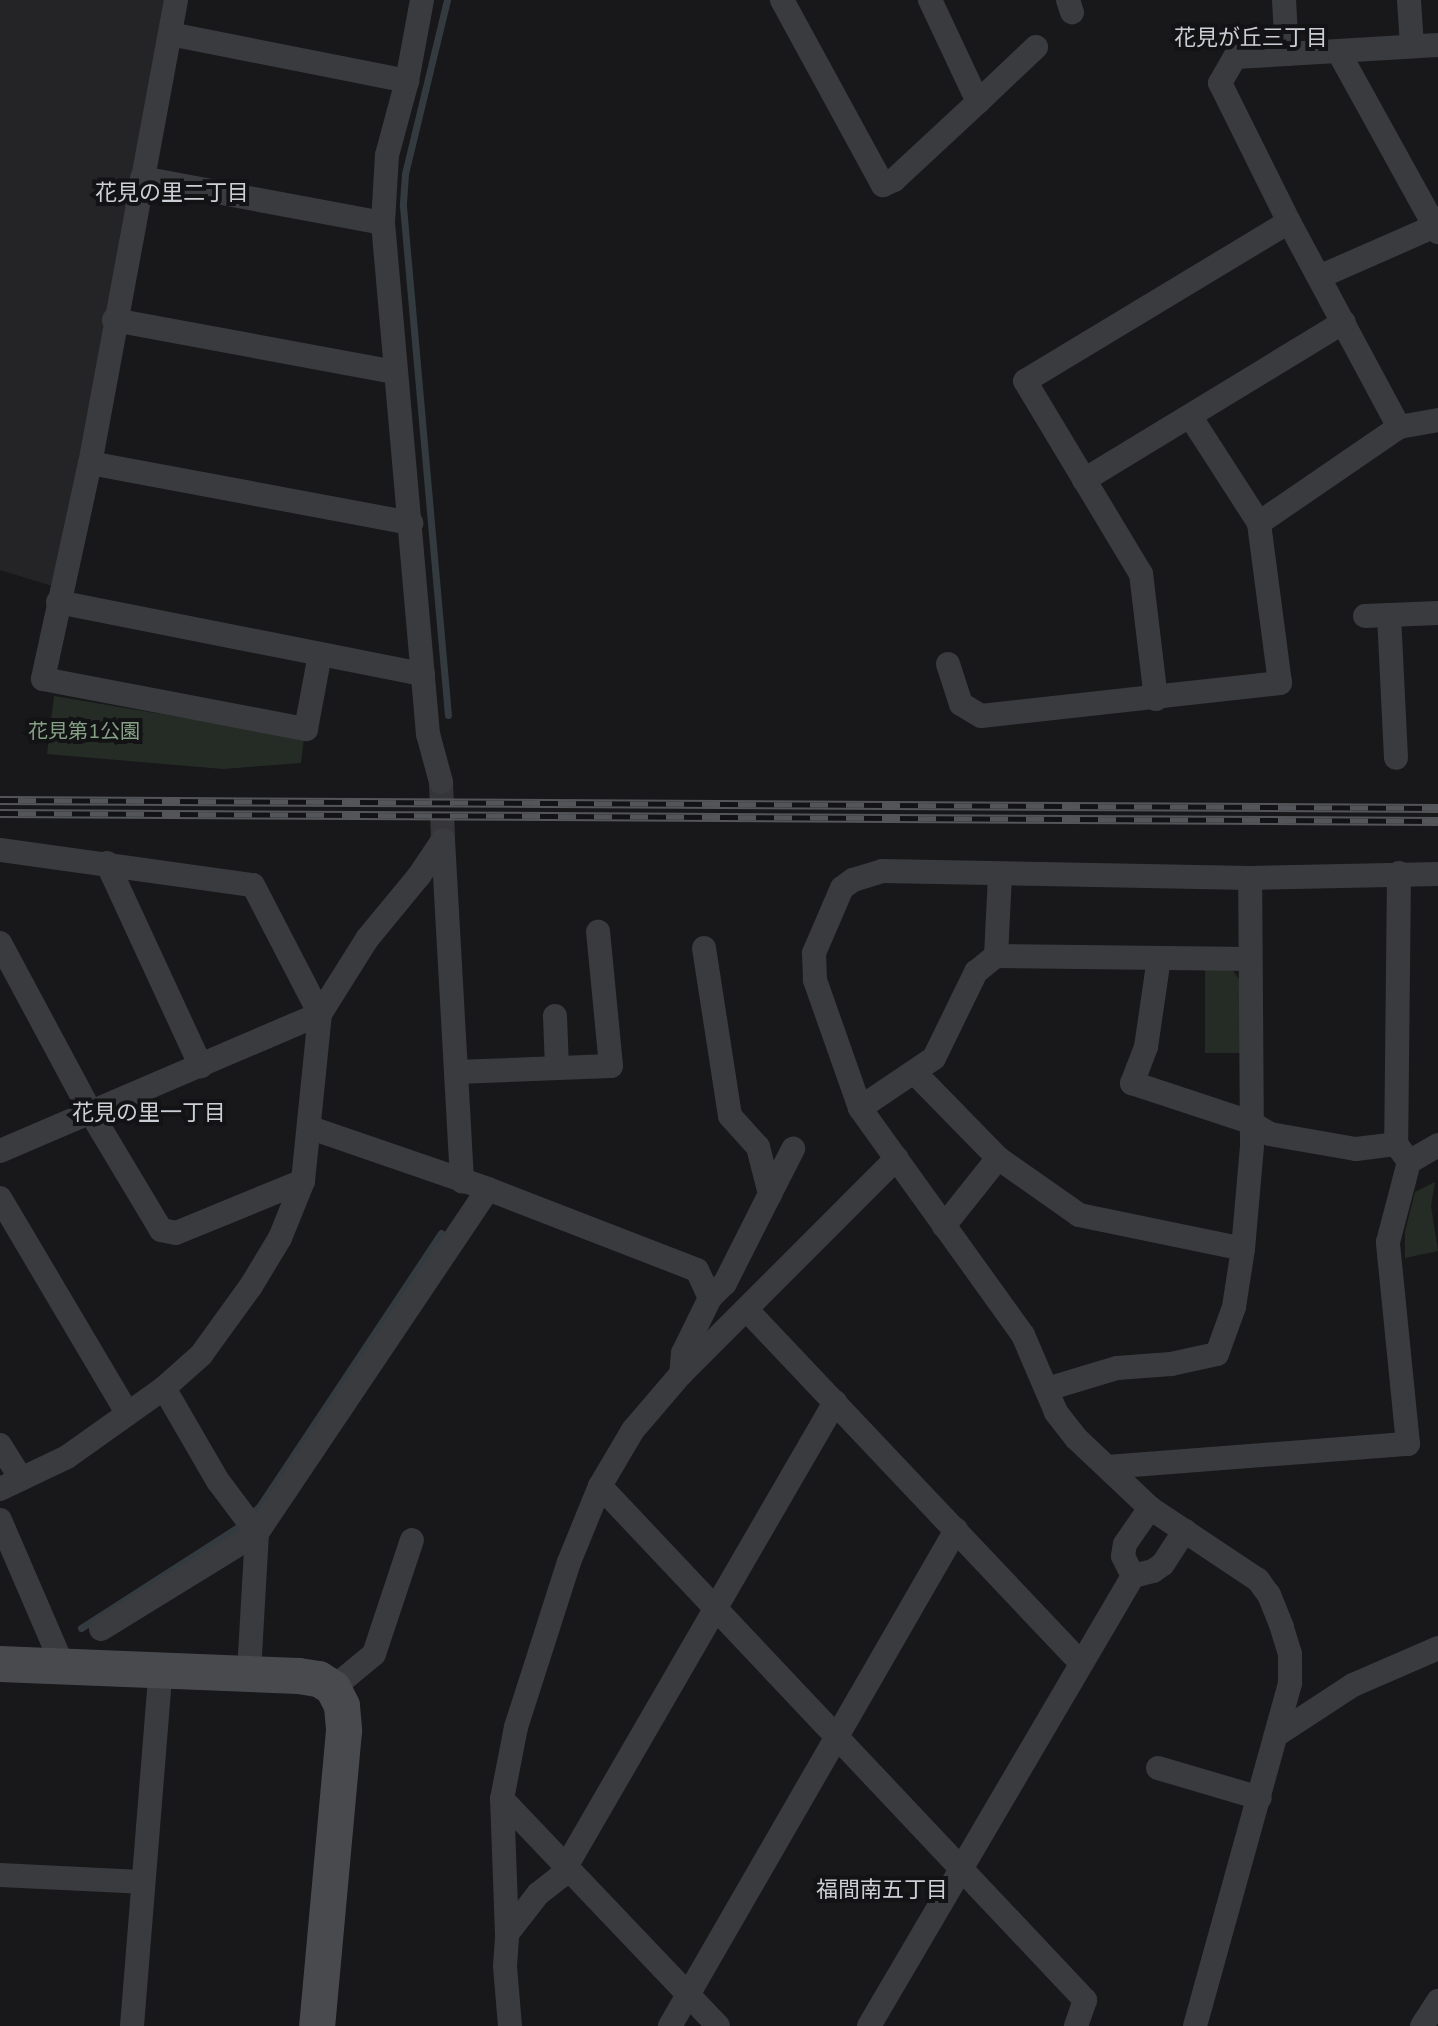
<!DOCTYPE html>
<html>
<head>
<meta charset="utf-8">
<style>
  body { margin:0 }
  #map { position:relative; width:1438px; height:2026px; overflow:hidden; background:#18181a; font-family:Mulish,"Noto Sans JP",sans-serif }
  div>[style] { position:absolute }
  .built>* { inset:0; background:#242427 }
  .green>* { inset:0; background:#252c25 }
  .stream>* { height:7px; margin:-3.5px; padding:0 3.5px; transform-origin:3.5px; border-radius:3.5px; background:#333b41 }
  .street-tunnel>* { height:24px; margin-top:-12px; transform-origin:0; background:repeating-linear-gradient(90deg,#36363a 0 24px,transparent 0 36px) }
  .street>* { height:24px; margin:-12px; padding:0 12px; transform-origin:12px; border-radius:12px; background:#3a3b3e }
  .secondary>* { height:36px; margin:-18px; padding:0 18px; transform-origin:18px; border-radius:18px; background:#484a4e }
  .rail>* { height:9px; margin-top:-4.5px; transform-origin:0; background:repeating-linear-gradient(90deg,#131315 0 18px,#535559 0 36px); box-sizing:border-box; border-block:2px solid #535559 }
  span { translate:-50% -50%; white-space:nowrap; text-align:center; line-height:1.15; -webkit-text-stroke:8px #131315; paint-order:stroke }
  .park-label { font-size:20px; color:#85a186 }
  .neighbourhood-label { font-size:22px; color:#cccfd5 }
</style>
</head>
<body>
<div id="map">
  <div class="built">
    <i style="clip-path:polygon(0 0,168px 0,55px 587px,0 570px)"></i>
  </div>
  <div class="green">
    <i style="clip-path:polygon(54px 696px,304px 738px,301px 763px,223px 769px,47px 754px)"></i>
    <i style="clip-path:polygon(1205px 968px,1231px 968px,1239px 979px,1241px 1053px,1205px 1053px)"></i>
    <i style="clip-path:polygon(1435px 1182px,1431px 1206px,1438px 1251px,1405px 1258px,1405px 1232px,1415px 1192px)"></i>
  </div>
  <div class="stream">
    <i style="left:447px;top:0;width:179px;rotate:103.6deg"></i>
    <i style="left:405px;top:174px;width:32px;rotate:94deg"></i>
    <i style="left:403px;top:206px;width:511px;rotate:84.95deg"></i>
    <i style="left:81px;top:1628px;width:185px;rotate:-32.7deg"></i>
    <i style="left:237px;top:1528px;width:30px;rotate:-44deg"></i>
    <i style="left:259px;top:1507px;width:329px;rotate:-56.4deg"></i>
  </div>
  <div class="street-tunnel">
    <i style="left:441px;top:782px;width:58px;rotate:88deg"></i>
  </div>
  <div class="street">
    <i style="left:176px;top:0;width:471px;rotate:100.5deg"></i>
    <i style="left:90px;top:463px;width:221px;rotate:102.3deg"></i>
    <i style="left:43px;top:679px;width:268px;rotate:10.8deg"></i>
    <i style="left:306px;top:729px;width:76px;rotate:-79.4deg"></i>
    <i style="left:422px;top:0;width:82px;rotate:100.5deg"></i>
    <i style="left:407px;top:81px;width:77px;rotate:105.1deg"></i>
    <i style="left:387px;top:155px;width:68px;rotate:93.4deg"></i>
    <i style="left:383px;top:223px;width:513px;rotate:84.97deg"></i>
    <i style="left:428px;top:734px;width:50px;rotate:74.8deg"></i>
    <i style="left:782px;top:0;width:211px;rotate:61.4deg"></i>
    <i style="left:883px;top:185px;width:12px;rotate:-24deg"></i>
    <i style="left:894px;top:180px;width:115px;rotate:-42.9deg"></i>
    <i style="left:978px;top:102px;width:113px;rotate:-115.2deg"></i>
    <i style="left:1068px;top:0;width:13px;rotate:72deg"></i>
    <i style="left:1284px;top:0;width:54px;rotate:86.8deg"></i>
    <i style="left:1409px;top:0;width:46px;rotate:86.3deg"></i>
    <i style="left:170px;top:34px;width:242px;rotate:11.2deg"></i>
    <i style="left:1438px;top:45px;width:203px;rotate:176.6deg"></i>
    <i style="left:1235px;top:57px;width:30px;rotate:120deg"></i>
    <i style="left:1220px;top:83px;width:155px;rotate:63.6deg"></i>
    <i style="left:1289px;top:222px;width:233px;rotate:61.8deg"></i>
    <i style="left:1399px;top:427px;width:40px;rotate:-10deg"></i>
    <i style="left:1338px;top:51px;width:207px;rotate:61.1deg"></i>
    <i style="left:978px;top:102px;width:80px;rotate:-43.5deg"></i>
    <i style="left:142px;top:178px;width:245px;rotate:10.6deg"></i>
    <i style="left:1319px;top:277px;width:127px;rotate:-23.7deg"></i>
    <i style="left:114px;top:320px;width:286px;rotate:10.5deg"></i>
    <i style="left:90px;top:463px;width:327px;rotate:10.6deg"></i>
    <i style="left:1084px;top:480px;width:304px;rotate:-31.3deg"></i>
    <i style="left:1259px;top:523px;width:170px;rotate:-34.4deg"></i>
    <i style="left:58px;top:602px;width:372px;rotate:11.2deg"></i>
    <i style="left:1389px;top:615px;width:143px;rotate:87.2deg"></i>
    <i style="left:1365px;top:616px;width:73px;rotate:-2.4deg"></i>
    <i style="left:948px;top:664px;width:42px;rotate:72deg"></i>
    <i style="left:961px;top:704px;width:23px;rotate:31deg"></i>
    <i style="left:981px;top:716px;width:301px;rotate:-6.3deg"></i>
    <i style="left:1280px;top:683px;width:161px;rotate:-97.5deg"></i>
    <i style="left:1259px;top:523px;width:127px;rotate:-122.8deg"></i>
    <i style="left:1156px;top:699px;width:126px;rotate:-96.8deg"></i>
    <i style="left:1141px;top:574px;width:225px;rotate:-121deg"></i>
    <i style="left:1025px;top:381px;width:308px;rotate:-31.1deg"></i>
    <i style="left:443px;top:840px;width:342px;rotate:86.8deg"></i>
    <i style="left:0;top:850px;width:255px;rotate:7.9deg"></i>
    <i style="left:253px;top:885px;width:145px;rotate:62.6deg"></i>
    <i style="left:107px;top:863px;width:224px;rotate:65.2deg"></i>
    <i style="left:1399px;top:873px;width:271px;rotate:90.6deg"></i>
    <i style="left:1396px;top:1144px;width:15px;rotate:53deg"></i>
    <i style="left:1000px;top:875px;width:81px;rotate:92.8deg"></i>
    <i style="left:996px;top:956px;width:254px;rotate:0.7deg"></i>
    <i style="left:0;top:943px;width:193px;rotate:61.8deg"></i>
    <i style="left:91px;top:1113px;width:136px;rotate:59.1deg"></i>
    <i style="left:161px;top:1230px;width:15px;rotate:11deg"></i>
    <i style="left:176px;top:1233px;width:137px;rotate:-22.3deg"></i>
    <i style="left:704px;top:948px;width:170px;rotate:81.2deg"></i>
    <i style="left:730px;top:1116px;width:42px;rotate:47.9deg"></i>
    <i style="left:758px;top:1147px;width:49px;rotate:75.7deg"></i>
    <i style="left:770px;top:1194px;width:100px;rotate:116.8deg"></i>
    <i style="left:725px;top:1283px;width:21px;rotate:135deg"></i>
    <i style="left:1159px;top:958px;width:90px;rotate:98.3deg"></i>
    <i style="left:1146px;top:1047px;width:39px;rotate:111deg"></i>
    <i style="left:1132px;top:1083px;width:124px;rotate:18.3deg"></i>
    <i style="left:1250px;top:1122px;width:23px;rotate:31deg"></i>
    <i style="left:1270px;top:1134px;width:87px;rotate:9.9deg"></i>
    <i style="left:1356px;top:1149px;width:40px;rotate:-7.1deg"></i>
    <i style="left:555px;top:1016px;width:52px;rotate:87.8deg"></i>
    <i style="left:456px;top:1072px;width:155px;rotate:-2.2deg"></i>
    <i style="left:611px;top:1066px;width:135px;rotate:-95.5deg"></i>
    <i style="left:914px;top:1072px;width:120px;rotate:45.7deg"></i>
    <i style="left:998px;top:1158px;width:87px;rotate:128.5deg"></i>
    <i style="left:860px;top:1108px;width:89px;rotate:-34deg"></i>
    <i style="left:934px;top:1058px;width:96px;rotate:-64deg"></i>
    <i style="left:976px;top:972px;width:26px;rotate:-39deg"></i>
    <i style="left:311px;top:1128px;width:187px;rotate:19deg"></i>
    <i style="left:488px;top:1189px;width:224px;rotate:21.2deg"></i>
    <i style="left:697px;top:1270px;width:31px;rotate:65deg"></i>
    <i style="left:710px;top:1298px;width:61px;rotate:116.1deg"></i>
    <i style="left:683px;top:1353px;width:21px;rotate:95deg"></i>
    <i style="left:0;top:1151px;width:348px;rotate:-23.2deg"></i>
    <i style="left:998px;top:1158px;width:99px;rotate:35.1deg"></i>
    <i style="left:1079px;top:1215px;width:167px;rotate:11.7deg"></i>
    <i style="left:770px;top:1194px;width:51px;rotate:-62.9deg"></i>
    <i style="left:0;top:1198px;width:250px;rotate:59.4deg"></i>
    <i style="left:747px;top:1310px;width:486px;rotate:46.6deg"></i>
    <i style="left:164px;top:1388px;width:108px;rotate:59.9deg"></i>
    <i style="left:218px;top:1481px;width:65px;rotate:53.1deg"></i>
    <i style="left:257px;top:1533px;width:140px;rotate:93.3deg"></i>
    <i style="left:1047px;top:1389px;width:73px;rotate:-16.7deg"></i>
    <i style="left:1117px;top:1368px;width:54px;rotate:-4.2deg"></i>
    <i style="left:1171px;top:1364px;width:47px;rotate:-12.3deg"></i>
    <i style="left:1217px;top:1354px;width:50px;rotate:-70.1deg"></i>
    <i style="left:1234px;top:1307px;width:59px;rotate:-81.2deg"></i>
    <i style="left:1243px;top:1249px;width:103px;rotate:-85deg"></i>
    <i style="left:1252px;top:1146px;width:268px;rotate:-90.4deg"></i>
    <i style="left:0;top:1445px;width:40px;rotate:58deg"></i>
    <i style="left:1107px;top:1467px;width:302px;rotate:-4.4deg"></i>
    <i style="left:1408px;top:1444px;width:203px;rotate:-95.7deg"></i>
    <i style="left:1388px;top:1242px;width:83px;rotate:-75.3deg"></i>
    <i style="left:1409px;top:1162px;width:34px;rotate:-30deg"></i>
    <i style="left:600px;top:1486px;width:707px;rotate:46.66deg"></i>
    <i style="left:1085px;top:2000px;width:28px;rotate:109deg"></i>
    <i style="left:0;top:1489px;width:74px;rotate:-25.5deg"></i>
    <i style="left:67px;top:1457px;width:119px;rotate:-35.4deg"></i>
    <i style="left:164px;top:1388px;width:50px;rotate:-41.7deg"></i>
    <i style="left:201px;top:1355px;width:85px;rotate:-54.1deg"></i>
    <i style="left:251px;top:1286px;width:56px;rotate:-58.9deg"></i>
    <i style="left:280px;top:1238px;width:61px;rotate:-68deg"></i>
    <i style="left:303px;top:1181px;width:168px;rotate:-84.2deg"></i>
    <i style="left:320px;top:1014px;width:89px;rotate:-57.9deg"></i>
    <i style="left:367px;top:939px;width:82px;rotate:-50.5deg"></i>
    <i style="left:419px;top:876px;width:43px;rotate:-56.3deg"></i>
    <i style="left:0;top:1520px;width:159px;rotate:66.7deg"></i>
    <i style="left:1133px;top:1576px;width:22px;rotate:-117deg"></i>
    <i style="left:1123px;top:1556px;width:12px;rotate:-81deg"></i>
    <i style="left:1125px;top:1544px;width:44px;rotate:-55.2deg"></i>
    <i style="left:101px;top:1629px;width:183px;rotate:-31.6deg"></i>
    <i style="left:257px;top:1533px;width:414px;rotate:-56.1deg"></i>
    <i style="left:333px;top:1688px;width:53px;rotate:-39.7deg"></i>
    <i style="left:374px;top:1654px;width:120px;rotate:-71.6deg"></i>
    <i style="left:1278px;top:1734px;width:90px;rotate:-33.2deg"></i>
    <i style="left:1353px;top:1685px;width:93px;rotate:-23.5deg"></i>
    <i style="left:1158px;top:1768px;width:106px;rotate:16.4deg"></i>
    <i style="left:502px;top:1799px;width:313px;rotate:46.4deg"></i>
    <i style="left:0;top:1875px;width:141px;rotate:2.8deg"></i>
    <i style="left:507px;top:1934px;width:51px;rotate:-52.2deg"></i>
    <i style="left:538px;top:1894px;width:28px;rotate:-38deg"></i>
    <i style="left:560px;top:1877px;width:549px;rotate:-59.93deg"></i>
    <i style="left:132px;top:2026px;width:358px;rotate:-85.4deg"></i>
    <i style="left:510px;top:2026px;width:60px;rotate:-94.8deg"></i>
    <i style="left:505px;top:1966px;width:32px;rotate:-86deg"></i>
    <i style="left:507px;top:1934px;width:135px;rotate:-92.1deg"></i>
    <i style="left:502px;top:1799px;width:73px;rotate:-79deg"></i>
    <i style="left:516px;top:1727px;width:173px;rotate:-72.2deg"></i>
    <i style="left:569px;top:1562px;width:82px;rotate:-67.8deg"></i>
    <i style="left:600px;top:1486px;width:65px;rotate:-59.5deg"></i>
    <i style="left:633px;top:1430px;width:74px;rotate:-49.4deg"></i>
    <i style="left:681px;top:1374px;width:305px;rotate:-45deg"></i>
    <i style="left:670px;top:2026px;width:573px;rotate:-60.03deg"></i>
    <i style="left:869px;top:2026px;width:522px;rotate:-59.6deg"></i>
    <i style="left:1133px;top:1576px;width:21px;rotate:-14deg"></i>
    <i style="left:1153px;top:1571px;width:12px;rotate:-35deg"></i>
    <i style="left:1163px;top:1564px;width:40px;rotate:-57.1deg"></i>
    <i style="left:1195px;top:2026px;width:356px;rotate:-74.5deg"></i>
    <i style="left:1290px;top:1683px;width:29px;rotate:-90deg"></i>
    <i style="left:1290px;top:1654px;width:28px;rotate:-107deg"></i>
    <i style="left:1282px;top:1627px;width:35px;rotate:-112deg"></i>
    <i style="left:1269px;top:1595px;width:19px;rotate:-126deg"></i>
    <i style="left:1258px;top:1580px;width:130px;rotate:-146.3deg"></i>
    <i style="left:1150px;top:1508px;width:102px;rotate:-136.6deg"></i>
    <i style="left:1076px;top:1438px;width:33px;rotate:-128deg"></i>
    <i style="left:1056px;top:1412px;width:84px;rotate:-113.2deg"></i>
    <i style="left:1023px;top:1335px;width:279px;rotate:-125.7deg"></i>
    <i style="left:860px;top:1108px;width:136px;rotate:-109.4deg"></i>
    <i style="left:815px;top:980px;width:27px;rotate:-92deg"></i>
    <i style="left:814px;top:953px;width:71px;rotate:-66.7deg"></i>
    <i style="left:842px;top:888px;width:14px;rotate:-36deg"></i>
    <i style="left:853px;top:880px;width:30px;rotate:-17deg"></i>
    <i style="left:882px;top:871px;width:368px;rotate:1.1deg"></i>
    <i style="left:1250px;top:878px;width:188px;rotate:-1.2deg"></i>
    <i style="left:1422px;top:2026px;width:30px;rotate:-57deg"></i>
  </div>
  <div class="secondary">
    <i style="left:0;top:1664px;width:299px;rotate:2.3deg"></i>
    <i style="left:299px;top:1676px;width:20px;rotate:9deg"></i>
    <i style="left:319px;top:1679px;width:17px;rotate:33deg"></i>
    <i style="left:333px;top:1688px;width:20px;rotate:63deg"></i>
    <i style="left:342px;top:1706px;width:25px;rotate:85deg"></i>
    <i style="left:344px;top:1731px;width:296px;rotate:95.2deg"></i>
  </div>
  <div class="rail">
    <i style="left:0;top:800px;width:1438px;rotate:0.32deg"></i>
    <i style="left:0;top:813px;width:1438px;rotate:0.32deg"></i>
  </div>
  <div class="park-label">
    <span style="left:84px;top:730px">花見第1公園</span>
  </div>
  <div class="neighbourhood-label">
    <span style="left:1251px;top:38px">花見が丘三丁目</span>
    <span style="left:172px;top:193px">花見の里二丁目</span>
    <span style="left:149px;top:1113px">花見の里一丁目</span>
    <span style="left:882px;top:1890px">福間南五丁目</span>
  </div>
</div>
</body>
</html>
